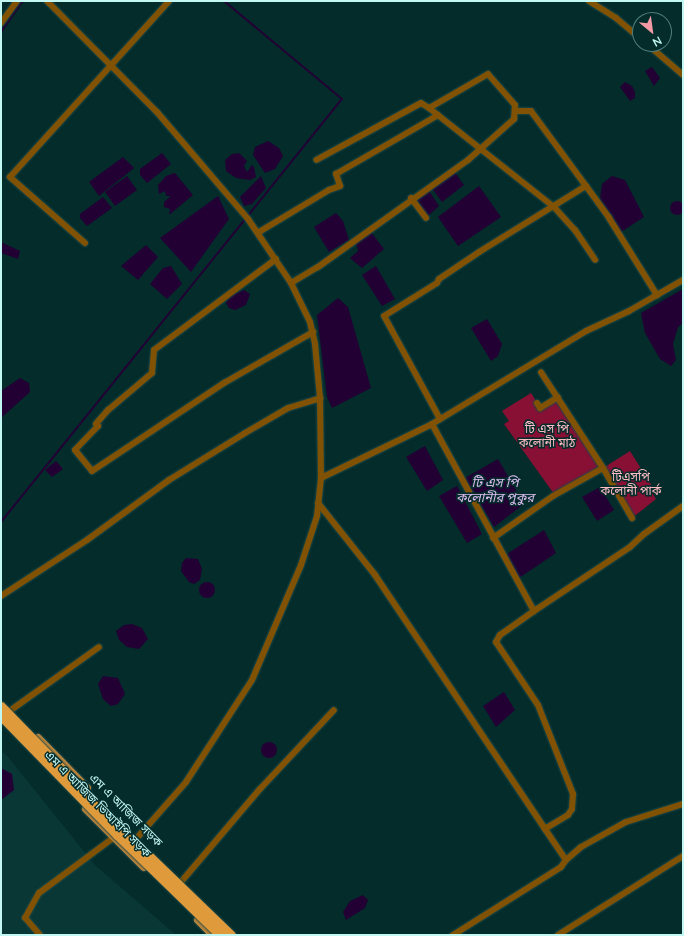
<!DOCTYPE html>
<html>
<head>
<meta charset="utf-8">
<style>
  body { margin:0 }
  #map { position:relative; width:684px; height:936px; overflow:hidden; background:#032c2b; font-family:Lato,"Noto Sans Bengali",sans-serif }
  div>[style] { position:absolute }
  .built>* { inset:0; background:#093735 }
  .green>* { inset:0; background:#881035 }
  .water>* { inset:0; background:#220034 }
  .round { border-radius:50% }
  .stream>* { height:2px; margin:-1px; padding:0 1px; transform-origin:1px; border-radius:1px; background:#220034 }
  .roads { filter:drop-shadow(0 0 1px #1e4847) drop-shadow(0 0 1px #1e4847) }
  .minor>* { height:6px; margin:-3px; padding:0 3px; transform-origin:3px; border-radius:3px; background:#815203 }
  .major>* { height:8px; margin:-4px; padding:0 4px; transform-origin:4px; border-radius:4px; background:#c1873b }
  .bridges { filter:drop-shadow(0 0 1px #1e4847) drop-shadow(0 0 1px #1e4847) }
  .highway-bridge>* { height:9px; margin:-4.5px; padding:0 4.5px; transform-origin:4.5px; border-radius:4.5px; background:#df9a3b }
  span { translate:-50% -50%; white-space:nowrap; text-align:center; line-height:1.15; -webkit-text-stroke:3px #032c2b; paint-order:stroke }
  .park-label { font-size:12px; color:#ffbcc3 }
  .street-label { font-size:12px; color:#c2f7f3 }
  .water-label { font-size:13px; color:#dbbcf0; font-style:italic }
  .frame { position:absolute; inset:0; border:2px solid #c2f7f3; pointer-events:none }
  .north { position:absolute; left:632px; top:12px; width:40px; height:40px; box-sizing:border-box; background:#032c2b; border:1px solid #4f7d7b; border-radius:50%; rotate:151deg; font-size:11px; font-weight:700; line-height:16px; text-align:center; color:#c2f7f3 }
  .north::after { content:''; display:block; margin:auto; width:14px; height:18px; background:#f49aa6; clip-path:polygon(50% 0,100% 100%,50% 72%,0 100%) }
</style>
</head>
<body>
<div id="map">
  <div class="built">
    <i style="clip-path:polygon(4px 752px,95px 865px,176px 935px,1px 935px,1px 755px)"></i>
  </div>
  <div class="green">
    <i style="clip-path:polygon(531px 393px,540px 407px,557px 397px,603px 468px,630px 451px,652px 486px,649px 488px,656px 499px,632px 518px,603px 469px,554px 494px,504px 424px,509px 421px,502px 411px)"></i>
  </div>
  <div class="water">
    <i style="clip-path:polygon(652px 67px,660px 78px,654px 86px,645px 71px)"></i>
    <i style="clip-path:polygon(625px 82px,632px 86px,635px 92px,635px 98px,630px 101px,620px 87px)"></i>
    <i style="clip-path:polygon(268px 141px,279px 148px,283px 156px,275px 169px,265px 173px,253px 155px,255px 147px)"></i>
    <i style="clip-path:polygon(162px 153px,171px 164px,147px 183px,140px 175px,140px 169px)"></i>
    <i style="clip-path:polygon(239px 153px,247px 161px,244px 166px,247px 172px,252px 165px,254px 167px,256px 177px,250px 180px,236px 178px,226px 171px,225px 160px,232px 154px)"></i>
    <i style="clip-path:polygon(123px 157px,134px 168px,99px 196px,89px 182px)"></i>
    <i style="clip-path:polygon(454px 171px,464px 185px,442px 202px,431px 187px)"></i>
    <i style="clip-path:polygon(175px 173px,193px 195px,169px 215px,170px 209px,164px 207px,164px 202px,171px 196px,166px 196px,165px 191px,159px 194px,158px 185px,166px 176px)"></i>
    <i style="clip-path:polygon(127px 176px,137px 190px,115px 206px,105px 192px)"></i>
    <i style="clip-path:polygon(261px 176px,266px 188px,252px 204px,244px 206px,240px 197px)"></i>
    <i style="clip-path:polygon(612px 176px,625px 180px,644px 217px,621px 232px,600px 199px,602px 184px)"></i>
    <i style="clip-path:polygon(479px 186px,501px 217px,458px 246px,438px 217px)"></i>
    <i style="clip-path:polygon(428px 189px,439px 206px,428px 216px,414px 198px)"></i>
    <i style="clip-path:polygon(218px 196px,229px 219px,191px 272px,160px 238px)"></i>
    <i style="clip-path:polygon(103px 197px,112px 208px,87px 226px,80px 218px,80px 214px)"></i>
    <i class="round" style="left:670px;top:201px;width:14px;height:14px"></i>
    <i style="clip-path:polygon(336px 213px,343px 221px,349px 240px,329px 252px,314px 227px)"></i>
    <i style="clip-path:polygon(371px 232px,384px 249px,362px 268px,350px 258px,358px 251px,356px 243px)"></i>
    <i style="clip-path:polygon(1px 242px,20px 251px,18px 259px,1px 253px)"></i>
    <i style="clip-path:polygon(146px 245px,158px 257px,138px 280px,121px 266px)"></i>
    <i style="clip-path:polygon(171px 266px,182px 284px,167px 299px,150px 284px,163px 268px)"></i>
    <i style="clip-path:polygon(376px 266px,395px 299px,382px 306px,362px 275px)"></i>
    <i style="clip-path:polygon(683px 289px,683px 323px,678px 327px,673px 344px,676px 360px,671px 366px,660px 359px,645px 333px,641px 313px)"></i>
    <i style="clip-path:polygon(244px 290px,250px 294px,246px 305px,235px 310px,229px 308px,226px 303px,230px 296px)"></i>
    <i style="clip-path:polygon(338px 298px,348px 307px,371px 388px,332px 408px,327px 397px,317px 315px)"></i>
    <i style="clip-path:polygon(487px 319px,502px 344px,498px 356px,491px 361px,471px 328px)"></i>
    <i style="clip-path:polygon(20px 378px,29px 383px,30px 392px,1px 418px,1px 391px)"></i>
    <i style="clip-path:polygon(425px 446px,443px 480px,427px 491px,406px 457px)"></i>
    <i style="clip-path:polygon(498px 459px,524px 504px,494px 527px,465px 478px)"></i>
    <i style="clip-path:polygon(56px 461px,63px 469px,52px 477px,45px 470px)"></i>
    <i style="clip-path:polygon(457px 486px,482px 534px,467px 543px,439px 496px)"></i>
    <i style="clip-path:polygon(600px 487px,614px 510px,597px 521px,582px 497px)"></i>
    <i style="clip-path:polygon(544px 530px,556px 553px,519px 578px,507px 554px)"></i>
    <i style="clip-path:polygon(186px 558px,198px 559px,202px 569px,200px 580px,194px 584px,189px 582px,181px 571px,182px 563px)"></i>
    <i class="round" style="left:199px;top:582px;width:16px;height:16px"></i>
    <i style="clip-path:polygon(132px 624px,142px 628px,148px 639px,139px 649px,127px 647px,119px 640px,116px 631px,124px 625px)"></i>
    <i style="clip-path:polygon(103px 676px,118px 678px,125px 694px,118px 704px,111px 706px,103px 699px,98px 684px)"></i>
    <i style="clip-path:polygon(504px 692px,515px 710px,496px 727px,483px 706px)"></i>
    <i class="round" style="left:261px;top:742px;width:16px;height:16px"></i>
    <i style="clip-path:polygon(1px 768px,12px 774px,14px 790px,1px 800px)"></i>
    <i style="clip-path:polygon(363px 895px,368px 900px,365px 908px,346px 920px,343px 912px,350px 901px)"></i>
  </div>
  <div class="stream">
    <i style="left:1px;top:32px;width:38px;rotate:-55deg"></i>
    <i style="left:1px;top:522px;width:543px;rotate:-51.13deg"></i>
    <i style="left:342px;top:99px;width:153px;rotate:-140.3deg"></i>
  </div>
  <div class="roads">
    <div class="minor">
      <i style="left:47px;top:1px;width:156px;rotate:45.3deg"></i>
      <i style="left:157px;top:112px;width:140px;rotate:49.6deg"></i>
      <i style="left:248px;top:219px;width:77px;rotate:56.1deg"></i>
      <i style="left:291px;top:283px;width:43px;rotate:64deg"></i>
      <i style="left:310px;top:322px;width:23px;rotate:77deg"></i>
      <i style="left:315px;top:344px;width:54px;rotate:84.7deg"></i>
      <i style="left:320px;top:398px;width:80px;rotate:89.3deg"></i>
      <i style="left:589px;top:1px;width:32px;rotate:32deg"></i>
      <i style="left:616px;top:18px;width:31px;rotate:40deg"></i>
      <i style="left:1px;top:23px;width:27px;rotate:-54deg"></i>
      <i style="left:647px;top:44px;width:48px;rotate:40.7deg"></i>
      <i style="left:429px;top:108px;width:159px;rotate:38.4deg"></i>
      <i style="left:554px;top:207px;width:31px;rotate:48deg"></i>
      <i style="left:575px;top:230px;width:36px;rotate:56deg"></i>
      <i style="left:586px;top:186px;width:39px;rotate:54deg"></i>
      <i style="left:609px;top:218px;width:91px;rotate:58.1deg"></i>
      <i style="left:411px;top:198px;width:25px;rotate:53deg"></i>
      <i style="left:259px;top:232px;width:82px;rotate:-31deg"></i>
      <i style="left:329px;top:190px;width:12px;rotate:-20deg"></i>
      <i style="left:340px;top:186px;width:13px;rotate:-108deg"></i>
      <i style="left:336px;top:174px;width:118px;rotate:-30deg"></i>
      <i style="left:85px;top:243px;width:100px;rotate:-138.7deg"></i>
      <i style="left:10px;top:177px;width:237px;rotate:-47.9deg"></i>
      <i style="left:276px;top:259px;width:152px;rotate:143.3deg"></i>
      <i style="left:154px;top:350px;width:23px;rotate:95deg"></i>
      <i style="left:152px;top:373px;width:57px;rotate:139.9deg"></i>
      <i style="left:108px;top:410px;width:18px;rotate:131deg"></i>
      <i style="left:96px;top:424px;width:3px;rotate:45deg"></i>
      <i style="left:98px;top:426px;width:33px;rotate:134deg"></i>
      <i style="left:75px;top:450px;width:27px;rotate:51deg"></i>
      <i style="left:92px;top:471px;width:159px;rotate:-33.7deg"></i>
      <i style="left:224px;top:383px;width:103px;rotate:-29.8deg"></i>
      <i style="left:291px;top:283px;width:31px;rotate:-31deg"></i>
      <i style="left:318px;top:267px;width:184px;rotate:-35.5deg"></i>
      <i style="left:468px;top:160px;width:62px;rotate:-41.7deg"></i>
      <i style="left:514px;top:119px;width:14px;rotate:-86deg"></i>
      <i style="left:515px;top:105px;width:41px;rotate:-131.1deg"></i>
      <i style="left:488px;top:74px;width:68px;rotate:150deg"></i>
      <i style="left:429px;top:108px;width:9px;rotate:-148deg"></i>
      <i style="left:421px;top:103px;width:119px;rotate:151.5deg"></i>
      <i style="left:537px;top:403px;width:6px;rotate:59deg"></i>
      <i style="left:540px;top:408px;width:21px;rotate:-31deg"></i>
      <i style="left:440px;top:419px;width:117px;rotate:-118.5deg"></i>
      <i style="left:384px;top:316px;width:62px;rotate:-31.9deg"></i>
      <i style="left:437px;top:283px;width:4px;rotate:-63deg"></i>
      <i style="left:439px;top:279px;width:48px;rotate:-34deg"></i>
      <i style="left:479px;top:252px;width:126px;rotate:-31.7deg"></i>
      <i style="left:586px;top:186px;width:93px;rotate:-126.3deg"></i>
      <i style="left:531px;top:111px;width:16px;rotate:180deg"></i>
      <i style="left:432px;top:424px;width:213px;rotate:61.4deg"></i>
      <i style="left:534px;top:611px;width:42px;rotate:144.8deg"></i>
      <i style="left:500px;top:635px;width:8px;rotate:120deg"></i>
      <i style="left:496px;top:642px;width:76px;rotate:56.3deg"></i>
      <i style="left:538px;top:705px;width:96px;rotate:68.5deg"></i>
      <i style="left:573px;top:794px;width:15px;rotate:94deg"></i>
      <i style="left:572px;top:809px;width:7px;rotate:124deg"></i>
      <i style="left:568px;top:815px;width:27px;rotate:149deg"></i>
      <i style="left:545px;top:829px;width:37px;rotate:56deg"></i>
      <i style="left:566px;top:860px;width:9px;rotate:126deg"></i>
      <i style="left:561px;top:867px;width:128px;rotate:147.8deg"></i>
      <i style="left:603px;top:468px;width:58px;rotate:59.9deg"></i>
      <i style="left:318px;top:503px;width:92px;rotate:51.6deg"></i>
      <i style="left:375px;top:575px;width:306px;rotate:56.2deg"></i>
      <i style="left:493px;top:538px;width:73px;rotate:-35deg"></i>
      <i style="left:553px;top:496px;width:57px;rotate:-29.2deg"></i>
      <i style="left:603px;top:468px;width:114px;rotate:-122.9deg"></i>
      <i style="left:1px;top:596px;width:103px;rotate:-33.1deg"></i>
      <i style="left:87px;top:540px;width:102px;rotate:-36.2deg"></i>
      <i style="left:169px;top:480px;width:89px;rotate:-31.7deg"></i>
      <i style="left:245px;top:433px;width:50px;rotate:-30.2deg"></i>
      <i style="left:288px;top:408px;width:34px;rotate:-17deg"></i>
      <i style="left:534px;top:611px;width:115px;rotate:-33.7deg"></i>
      <i style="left:630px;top:547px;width:19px;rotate:-43deg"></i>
      <i style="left:644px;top:534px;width:48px;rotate:-35.7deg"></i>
      <i style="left:11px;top:710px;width:108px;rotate:-35.6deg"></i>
      <i style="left:136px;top:839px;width:76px;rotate:-48.7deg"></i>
      <i style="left:186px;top:782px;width:121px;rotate:-57.1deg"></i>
      <i style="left:252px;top:680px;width:125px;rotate:-66.9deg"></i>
      <i style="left:301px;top:565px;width:52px;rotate:-71.9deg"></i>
      <i style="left:317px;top:516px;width:38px;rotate:-84deg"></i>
      <i style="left:321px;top:478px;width:123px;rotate:-25.9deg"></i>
      <i style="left:432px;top:424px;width:180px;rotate:-31.1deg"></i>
      <i style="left:586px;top:331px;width:47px;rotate:-24.9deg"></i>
      <i style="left:629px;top:311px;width:62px;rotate:-29.9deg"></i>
      <i style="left:566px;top:860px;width:20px;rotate:-41deg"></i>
      <i style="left:581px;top:847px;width:51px;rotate:-29.1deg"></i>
      <i style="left:626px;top:822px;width:60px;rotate:-17.5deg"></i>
      <i style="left:181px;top:882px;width:122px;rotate:-49.7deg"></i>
      <i style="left:260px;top:789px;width:108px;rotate:-46.9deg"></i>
      <i style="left:40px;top:935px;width:23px;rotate:-131deg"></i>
      <i style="left:25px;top:918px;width:29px;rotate:-61deg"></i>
      <i style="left:39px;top:893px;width:92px;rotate:-36.6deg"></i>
      <i style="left:558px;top:935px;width:148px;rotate:-32.3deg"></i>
    </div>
    <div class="major">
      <i style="left:38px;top:738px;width:70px;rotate:45.6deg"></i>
      <i style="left:86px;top:809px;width:82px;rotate:45deg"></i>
      <i style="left:198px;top:920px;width:21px;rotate:45deg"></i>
    </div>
  </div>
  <div class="bridges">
    <div class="highway-bridge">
      <i style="left:1px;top:706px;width:159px;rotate:45.8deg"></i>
      <i style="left:112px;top:820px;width:165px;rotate:44deg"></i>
      <i style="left:1px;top:716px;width:166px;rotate:45.7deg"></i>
      <i style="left:117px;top:835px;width:144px;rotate:44.2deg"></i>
    </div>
  </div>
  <div class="park-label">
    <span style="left:547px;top:436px">টি এস পি<br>কলোনী মাঠ</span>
    <span style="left:631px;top:484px">টিএসপি<br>কলোনী পার্ক</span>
  </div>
  <div class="street-label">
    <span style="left:98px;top:804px;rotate:45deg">এম এ আজিজ ভিআইপি সড়ক</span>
    <span style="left:126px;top:810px;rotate:45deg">এম এ আজিজ সড়ক</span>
  </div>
  <div class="water-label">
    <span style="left:495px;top:490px">টি এস পি<br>কলোনীর পুকুর</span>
  </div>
  <div class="frame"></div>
  <div class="north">N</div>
</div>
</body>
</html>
